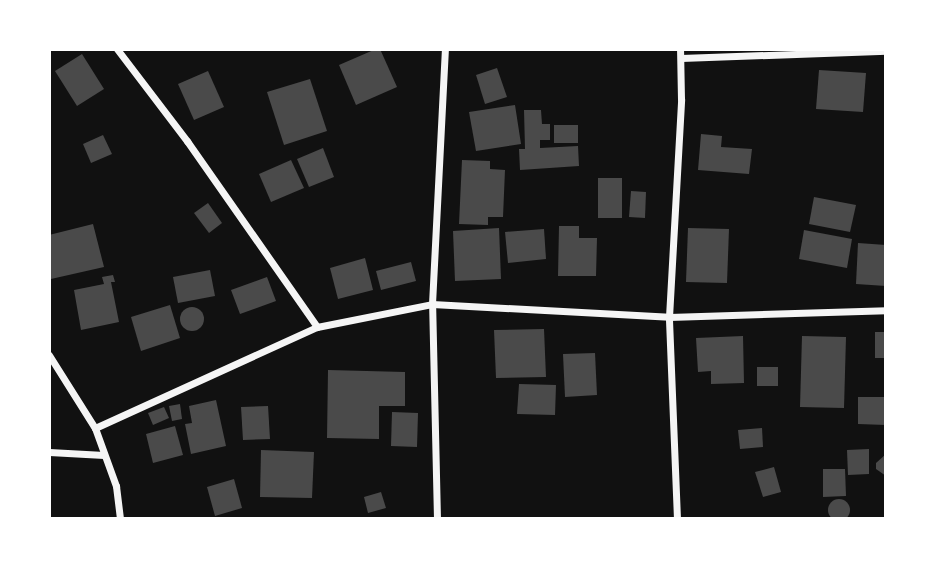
<!DOCTYPE html>
<html>
<head>
<meta charset="utf-8">
<style>
  body { margin:0 }
  #map { position:relative; width:935px; height:568px; overflow:hidden; background:#111; font-family:Cabin,sans-serif }
  div>[style] { position:absolute }
  .building>* { inset:0; background:#4a4a4a }
  .round { border-radius:50% }
  .minor>* { height:7px; margin:-3.5px; padding:0 3.5px; transform-origin:3.5px; border-radius:3.5px; background:#f5f5f5 }
  span { translate:-50% -50%; white-space:nowrap; text-align:center; line-height:1.15; -webkit-text-stroke:5px #fff; paint-order:stroke }
  .frame { position:absolute; inset:0; border:51px solid #fff; pointer-events:none }
</style>
</head>
<body>
<div id="map">
  <div class="building">
    <i style="clip-path:polygon(376px 49px,380px 49px,397px 87px,356px 105px,339px 65px)"></i>
    <i style="clip-path:polygon(82px 54px,104px 89px,77px 106px,55px 71px)"></i>
    <i style="clip-path:polygon(497px 68px,507px 97px,485px 104px,476px 75px)"></i>
    <i style="clip-path:polygon(819px 70px,866px 73px,863px 112px,816px 109px)"></i>
    <i style="clip-path:polygon(208px 71px,224px 107px,194px 120px,178px 84px)"></i>
    <i style="clip-path:polygon(310px 79px,327px 131px,284px 145px,267px 92px)"></i>
    <i style="clip-path:polygon(515px 105px,521px 144px,476px 151px,469px 112px)"></i>
    <i style="clip-path:polygon(524px 110px,541px 110px,542px 124px,550px 124px,550px 140px,540px 140px,540px 148px,578px 146px,579px 166px,520px 170px,519px 149px,525px 149px)"></i>
    <i style="clip-path:polygon(554px 125px,578px 125px,578px 143px,554px 143px)"></i>
    <i style="clip-path:polygon(701px 134px,722px 136px,721px 147px,752px 149px,749px 174px,698px 170px)"></i>
    <i style="clip-path:polygon(103px 135px,112px 154px,91px 163px,83px 144px)"></i>
    <i style="clip-path:polygon(323px 148px,334px 177px,309px 187px,297px 159px)"></i>
    <i style="clip-path:polygon(291px 160px,304px 188px,271px 202px,259px 174px)"></i>
    <i style="clip-path:polygon(462px 160px,490px 161px,490px 169px,505px 170px,503px 217px,488px 217px,488px 225px,459px 224px)"></i>
    <i style="clip-path:polygon(598px 178px,622px 178px,622px 218px,598px 218px)"></i>
    <i style="clip-path:polygon(631px 191px,646px 192px,645px 218px,629px 217px)"></i>
    <i style="clip-path:polygon(814px 197px,856px 205px,850px 232px,809px 224px)"></i>
    <i style="clip-path:polygon(208px 203px,222px 223px,209px 233px,194px 213px)"></i>
    <i style="clip-path:polygon(93px 224px,104px 267px,51px 279px,49px 235px)"></i>
    <i style="clip-path:polygon(559px 226px,579px 226px,579px 238px,597px 238px,596px 276px,558px 276px)"></i>
    <i style="clip-path:polygon(499px 228px,501px 279px,455px 281px,453px 231px)"></i>
    <i style="clip-path:polygon(688px 228px,729px 229px,727px 283px,686px 282px)"></i>
    <i style="clip-path:polygon(544px 229px,546px 259px,508px 263px,505px 232px)"></i>
    <i style="clip-path:polygon(804px 230px,852px 239px,847px 268px,799px 259px)"></i>
    <i style="clip-path:polygon(858px 243px,886px 245px,886px 286px,856px 284px)"></i>
    <i style="clip-path:polygon(365px 258px,373px 290px,338px 299px,330px 268px)"></i>
    <i style="clip-path:polygon(411px 262px,416px 281px,381px 290px,376px 271px)"></i>
    <i style="clip-path:polygon(210px 270px,215px 296px,178px 303px,173px 277px)"></i>
    <i style="clip-path:polygon(113px 275px,115px 282px,111px 282px,119px 322px,81px 330px,74px 290px,104px 284px,102px 277px)"></i>
    <i style="clip-path:polygon(267px 277px,276px 301px,240px 314px,231px 290px)"></i>
    <i style="clip-path:polygon(170px 305px,180px 338px,141px 351px,131px 317px)"></i>
    <i class="round" style="left:180px;top:307px;width:24px;height:24px"></i>
    <i style="clip-path:polygon(544px 329px,546px 377px,496px 378px,494px 330px)"></i>
    <i style="clip-path:polygon(875px 332px,886px 332px,886px 358px,875px 358px)"></i>
    <i style="clip-path:polygon(743px 336px,744px 383px,711px 384px,711px 371px,698px 372px,696px 338px)"></i>
    <i style="clip-path:polygon(802px 336px,846px 337px,844px 408px,800px 407px)"></i>
    <i style="clip-path:polygon(595px 353px,597px 395px,565px 397px,563px 354px)"></i>
    <i style="clip-path:polygon(757px 367px,778px 367px,778px 386px,757px 386px)"></i>
    <i style="clip-path:polygon(328px 370px,405px 372px,405px 406px,379px 406px,379px 439px,327px 438px)"></i>
    <i style="clip-path:polygon(519px 384px,556px 385px,555px 415px,517px 414px)"></i>
    <i style="clip-path:polygon(858px 397px,886px 397px,886px 425px,858px 424px)"></i>
    <i style="clip-path:polygon(216px 400px,226px 446px,191px 454px,185px 424px,192px 423px,189px 406px)"></i>
    <i style="clip-path:polygon(180px 404px,182px 419px,172px 421px,169px 406px)"></i>
    <i style="clip-path:polygon(268px 406px,270px 439px,243px 440px,241px 407px)"></i>
    <i style="clip-path:polygon(164px 407px,169px 418px,153px 425px,148px 413px)"></i>
    <i style="clip-path:polygon(392px 412px,418px 413px,417px 447px,391px 446px)"></i>
    <i style="clip-path:polygon(175px 426px,183px 455px,153px 463px,146px 434px)"></i>
    <i style="clip-path:polygon(762px 428px,763px 447px,740px 449px,738px 430px)"></i>
    <i style="clip-path:polygon(869px 449px,869px 474px,848px 475px,847px 450px)"></i>
    <i style="clip-path:polygon(261px 450px,314px 452px,312px 498px,260px 497px)"></i>
    <i style="clip-path:polygon(886px 454px,886px 476px,876px 469px,876px 463px)"></i>
    <i style="clip-path:polygon(774px 467px,781px 492px,763px 497px,755px 472px)"></i>
    <i style="clip-path:polygon(823px 469px,845px 469px,846px 496px,823px 497px)"></i>
    <i style="clip-path:polygon(234px 479px,242px 508px,215px 516px,207px 487px)"></i>
    <i style="clip-path:polygon(381px 492px,386px 508px,368px 513px,364px 497px)"></i>
    <i class="round" style="left:828px;top:499px;width:22px;height:22px"></i>
  </div>
  <div class="minor">
    <i style="left:117px;top:49px;width:116px;rotate:52.7deg"></i>
    <i style="left:187px;top:141px;width:227px;rotate:55deg"></i>
    <i style="left:681px;top:58px;width:205px;rotate:-2deg"></i>
    <i style="left:49px;top:355px;width:86px;rotate:57.8deg"></i>
    <i style="left:95px;top:428px;width:62px;rotate:70.1deg"></i>
    <i style="left:116px;top:486px;width:33px;rotate:83deg"></i>
    <i style="left:95px;top:428px;width:244px;rotate:-24.5deg"></i>
    <i style="left:317px;top:327px;width:117px;rotate:-11.3deg"></i>
    <i style="left:432px;top:304px;width:237px;rotate:3.1deg"></i>
    <i style="left:669px;top:317px;width:217px;rotate:-1.8deg"></i>
    <i style="left:49px;top:452px;width:55px;rotate:3.1deg"></i>
    <i style="left:437px;top:519px;width:215px;rotate:-91.3deg"></i>
    <i style="left:432px;top:304px;width:255px;rotate:-87.1deg"></i>
    <i style="left:677px;top:519px;width:202px;rotate:-92.3deg"></i>
    <i style="left:669px;top:317px;width:218px;rotate:-86.8deg"></i>
    <i style="left:681px;top:99px;width:50px;rotate:-91.1deg"></i>
  </div>
  <div class="frame"></div>
</div>
</body>
</html>
